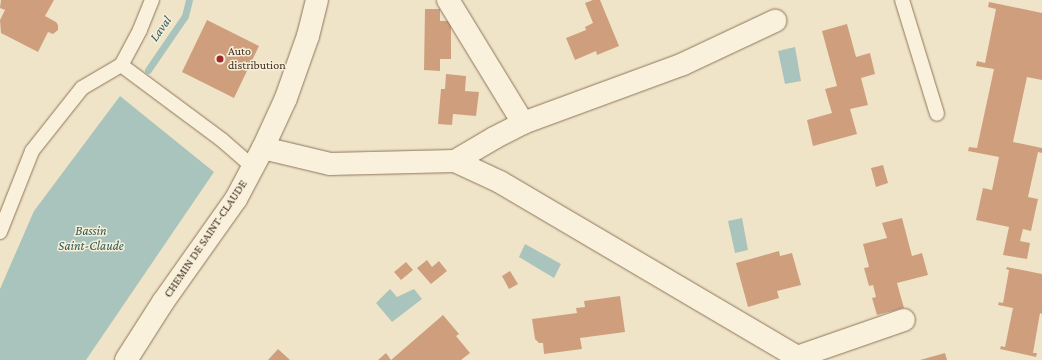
<!DOCTYPE html>
<html>
<head>
<meta charset="utf-8">
<style>
  body { margin:0 }
  #map { position:relative; width:1042px; height:360px; overflow:hidden; background:#f0e4c8; font-family:"Crimson Pro",serif }
  div>[style] { position:absolute }
  .water>* { inset:0; background:#a9c4bc }
  .stream>* { height:7px; margin:-3.5px; padding:0 3.5px; transform-origin:3.5px; border-radius:3.5px; background:#a9c4bc }
  .building>* { inset:0; background:#cf9f7d }
  .roads { filter:drop-shadow(0 0 1px #8d765c) drop-shadow(0 0 1px #8d765c) }
  .service>* { height:14px; margin:-7px; padding:0 7px; transform-origin:7px; border-radius:7px; background:#faf1dc }
  .minor>* { height:22px; margin:-11px; padding:0 11px; transform-origin:11px; border-radius:11px; background:#faf1dc }
  .tertiary>* { height:22px; margin:-11px; padding:0 11px; transform-origin:11px; border-radius:11px; background:#faf1dc }
  .dots>* { width:11px; height:11px; translate:-50% -50%; box-sizing:border-box; border:2px solid #f7eed8; border-radius:50% }
  span { translate:-50% -50%; white-space:nowrap; text-align:center; line-height:1.15; -webkit-text-stroke:3px #f7eed8; paint-order:stroke }
  .poi-label { font-size:12px; color:#3d2e20 }
  .left { translate:0 -50%; text-align:left }
  .street-label { font-size:12px; color:#3d2e20 }
  .water-label { font-size:13px; color:#2f5d5a; font-style:italic }
</style>
</head>
<body>
<div id="map">
  <div class="water">
    <i style="clip-path:polygon(795px 47px,801px 81px,785px 84px,778px 51px)"></i>
    <i style="clip-path:polygon(120px 96px,214px 172px,86px 360px,0 360px,0 289px,34px 211px)"></i>
    <i style="clip-path:polygon(742px 218px,748px 250px,735px 253px,728px 221px)"></i>
    <i style="clip-path:polygon(525px 244px,561px 264px,554px 278px,519px 257px)"></i>
    <i style="clip-path:polygon(390px 289px,397px 297px,414px 289px,422px 299px,392px 322px,376px 303px)"></i>
  </div>
  <div class="stream">
    <i style="left:148px;top:70px;width:65px;rotate:-55.6deg"></i>
    <i style="left:185px;top:16px;width:16px;rotate:-76deg"></i>
  </div>
  <div class="building">
    <i style="clip-path:polygon(1px 0,54px 0,45px 16px,56px 22px,58px 25px,58px 30px,53px 34px,48px 32px,38px 52px,1px 33px,0 20px,5px 10px,0 8px)"></i>
    <i style="clip-path:polygon(593px 0,600px 0,619px 46px,597px 55px,596px 51px,575px 60px,566px 38px,586px 30px,585px 27px,593px 23px,585px 3px)"></i>
    <i style="clip-path:polygon(989px 2px,1042px 13px,1042px 80px,1027px 77px,1013px 142px,1042px 148px,1042px 153px,1038px 152px,1028px 197px,1038px 199px,1031px 231px,1023px 229px,1020px 241px,1030px 243px,1027px 259px,1003px 255px,1009px 227px,976px 220px,983px 188px,992px 190px,999px 157px,968px 151px,969px 147px,977px 148px,994px 69px,976px 66px,977px 61px,985px 63px,996px 9px,988px 7px)"></i>
    <i style="clip-path:polygon(425px 9px,440px 9px,440px 21px,451px 21px,451px 59px,440px 59px,440px 71px,424px 70px)"></i>
    <i style="clip-path:polygon(207px 20px,259px 46px,234px 98px,182px 72px)"></i>
    <i style="clip-path:polygon(847px 24px,856px 57px,870px 53px,875px 74px,861px 78px,868px 105px,850px 109px,857px 134px,813px 146px,807px 120px,832px 113px,825px 89px,837px 86px,822px 31px)"></i>
    <i style="clip-path:polygon(446px 74px,466px 76px,465px 91px,479px 92px,476px 116px,453px 114px,452px 125px,438px 124px,441px 89px,445px 89px)"></i>
    <i style="clip-path:polygon(883px 165px,888px 183px,876px 187px,871px 168px)"></i>
    <i style="clip-path:polygon(902px 218px,912px 256px,922px 253px,928px 275px,897px 283px,904px 308px,877px 315px,872px 298px,876px 297px,873px 285px,869px 286px,864px 268px,869px 267px,863px 244px,887px 238px,882px 223px)"></i>
    <i style="clip-path:polygon(779px 251px,780px 256px,792px 253px,801px 285px,777px 291px,779px 298px,748px 307px,736px 263px)"></i>
    <i style="clip-path:polygon(427px 260px,432px 267px,439px 261px,447px 271px,431px 284px,417px 268px)"></i>
    <i style="clip-path:polygon(406px 262px,413px 270px,401px 280px,394px 272px)"></i>
    <i style="clip-path:polygon(1007px 267px,1042px 274px,1042px 314px,1040px 313px,1033px 353px,1037px 353px,1036px 357px,1000px 349px,1001px 346px,1005px 347px,1013px 308px,998px 305px,999px 302px,1003px 303px,1009px 270px,1006px 269px)"></i>
    <i style="clip-path:polygon(510px 271px,518px 284px,509px 289px,502px 276px)"></i>
    <i style="clip-path:polygon(620px 296px,625px 332px,580px 338px,582px 349px,544px 354px,543px 343px,539px 343px,535px 339px,532px 319px,577px 313px,576px 308px,585px 307px,584px 301px)"></i>
    <i style="clip-path:polygon(443px 315px,459px 334px,456px 336px,470px 353px,461px 360px,391px 360px)"></i>
    <i style="clip-path:polygon(278px 349px,290px 360px,268px 360px)"></i>
    <i style="clip-path:polygon(386px 353px,391px 360px,378px 360px)"></i>
    <i style="clip-path:polygon(945px 353px,947px 360px,920px 360px)"></i>
  </div>
  <div class="roads">
    <div class="service">
      <i style="left:152px;top:0;width:32px;rotate:112deg"></i>
      <i style="left:140px;top:30px;width:40px;rotate:118deg"></i>
      <i style="left:121px;top:65px;width:126px;rotate:36.6deg"></i>
      <i style="left:222px;top:140px;width:41px;rotate:41.1deg"></i>
      <i style="left:902px;top:0;width:119px;rotate:72.9deg"></i>
      <i style="left:0;top:232px;width:87px;rotate:-68.4deg"></i>
      <i style="left:32px;top:151px;width:80px;rotate:-51.6deg"></i>
      <i style="left:82px;top:88px;width:45px;rotate:-30.5deg"></i>
    </div>
    <div class="minor">
      <i style="left:448px;top:0;width:144px;rotate:58.6deg"></i>
      <i style="left:263px;top:148px;width:69px;rotate:13.4deg"></i>
      <i style="left:330px;top:164px;width:125px;rotate:-1.4deg"></i>
      <i style="left:455px;top:161px;width:50px;rotate:25deg"></i>
      <i style="left:500px;top:182px;width:345px;rotate:30.5deg"></i>
      <i style="left:797px;top:357px;width:3px;rotate:72deg"></i>
      <i style="left:455px;top:161px;width:45px;rotate:-30.5deg"></i>
      <i style="left:494px;top:138px;width:33px;rotate:-27deg"></i>
      <i style="left:523px;top:123px;width:171px;rotate:-20.2deg"></i>
      <i style="left:683px;top:64px;width:102px;rotate:-25.1deg"></i>
      <i style="left:797px;top:357px;width:113px;rotate:-19.1deg"></i>
    </div>
    <div class="tertiary">
      <i style="left:126px;top:360px;width:69px;rotate:-57.5deg"></i>
      <i style="left:163px;top:302px;width:126px;rotate:-54.7deg"></i>
      <i style="left:236px;top:199px;width:58px;rotate:-62.1deg"></i>
      <i style="left:263px;top:148px;width:55px;rotate:-65.3deg"></i>
      <i style="left:286px;top:98px;width:66px;rotate:-70.5deg"></i>
      <i style="left:308px;top:36px;width:37px;rotate:-76deg"></i>
    </div>
  </div>
  <div class="dots">
    <i style="left:220px;top:59px;background:#9e2a2b"></i>
  </div>
  <div class="poi-label">
    <span class="left" style="left:228px;top:59px">Auto<br>distribution</span>
  </div>
  <div class="street-label">
    <span style="left:206px;top:239px;rotate:-56deg">CHEMIN DE SAINT-CLAUDE</span>
  </div>
  <div class="water-label">
    <span style="left:161px;top:29px;rotate:-55deg">Laval</span>
    <span style="left:91px;top:239px">Bassin<br>Saint-Claude</span>
  </div>
</div>
</body>
</html>
